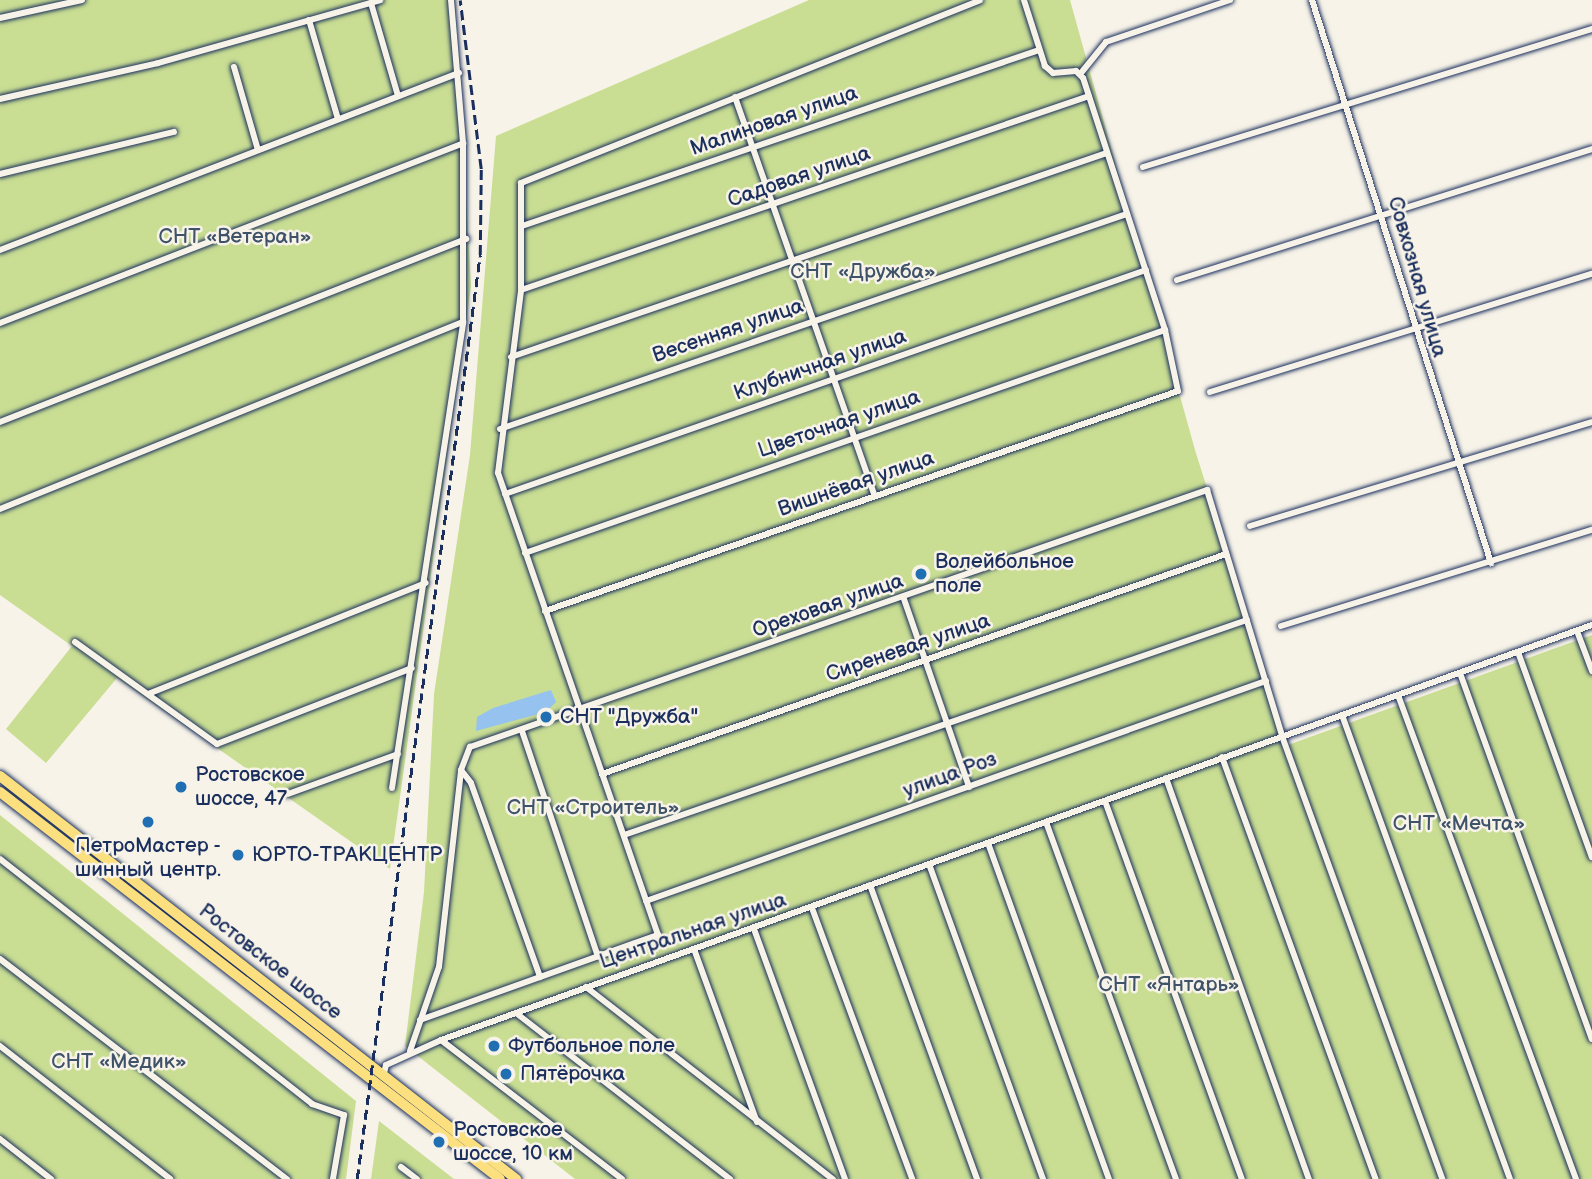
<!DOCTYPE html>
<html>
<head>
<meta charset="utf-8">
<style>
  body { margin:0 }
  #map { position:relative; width:1592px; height:1179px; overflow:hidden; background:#f7f3e8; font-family:"Balsamiq Sans",sans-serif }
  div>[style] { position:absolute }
  .green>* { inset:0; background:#c9de93 }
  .water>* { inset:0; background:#95c2ef }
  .roads { filter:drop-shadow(0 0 2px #1b2f5e) drop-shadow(0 0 2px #1b2f5e) }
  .street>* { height:6px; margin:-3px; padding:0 3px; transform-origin:3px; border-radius:3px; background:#f7f3e8 }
  .highway>* { height:10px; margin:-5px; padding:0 5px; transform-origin:5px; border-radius:5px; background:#fce080 }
  .rail>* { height:2.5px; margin-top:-1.25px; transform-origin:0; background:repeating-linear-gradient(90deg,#1b2f5e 0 10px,transparent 0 15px) }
  .dots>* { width:19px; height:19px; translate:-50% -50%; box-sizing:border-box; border:4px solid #f7f3e8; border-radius:50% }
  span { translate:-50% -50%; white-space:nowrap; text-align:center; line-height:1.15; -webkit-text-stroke:5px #f7f3e8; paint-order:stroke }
  .street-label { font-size:21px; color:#1b2f5e }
  .park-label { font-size:21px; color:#3e5269 }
  .poi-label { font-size:21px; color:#1b2f5e }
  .left { translate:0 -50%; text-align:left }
</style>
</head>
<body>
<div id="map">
  <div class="green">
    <i style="clip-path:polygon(0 0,455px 0,471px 286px,390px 869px,117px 678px,46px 763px,6px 729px,72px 646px,0 595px)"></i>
    <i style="clip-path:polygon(809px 0,1070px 0,1195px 450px,1288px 745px,1592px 635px,1592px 1179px,575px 1179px,405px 1046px,424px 892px,434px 694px,470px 455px,496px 136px)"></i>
    <i style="clip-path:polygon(0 815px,356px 1101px,346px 1179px,0 1179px)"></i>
    <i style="clip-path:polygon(379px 1121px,454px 1179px,371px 1179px)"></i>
  </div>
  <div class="water">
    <i style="clip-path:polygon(551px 690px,556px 702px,546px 712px,476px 731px,477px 717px,493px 708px)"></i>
  </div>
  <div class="roads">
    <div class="street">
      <i style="left:1312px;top:0;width:591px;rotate:72.36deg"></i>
      <i style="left:371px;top:3px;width:97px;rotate:73.8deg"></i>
      <i style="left:0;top:18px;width:84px;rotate:-12.4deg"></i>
      <i style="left:309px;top:20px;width:103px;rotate:73.7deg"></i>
      <i style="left:234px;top:67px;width:86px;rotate:73.9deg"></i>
      <i style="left:1081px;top:73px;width:40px;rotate:-51deg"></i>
      <i style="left:1106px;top:42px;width:131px;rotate:-18.7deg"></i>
      <i style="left:735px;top:97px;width:423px;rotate:70.7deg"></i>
      <i style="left:0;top:99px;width:162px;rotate:-12.8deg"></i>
      <i style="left:158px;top:63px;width:231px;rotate:-15.8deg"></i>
      <i style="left:1143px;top:167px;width:470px;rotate:-17.1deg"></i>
      <i style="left:0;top:174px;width:179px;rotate:-13.6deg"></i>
      <i style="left:522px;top:226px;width:546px;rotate:-18.8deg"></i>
      <i style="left:0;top:250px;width:492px;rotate:-21.1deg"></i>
      <i style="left:1177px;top:280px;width:435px;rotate:-17.5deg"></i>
      <i style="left:521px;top:290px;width:600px;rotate:-18.86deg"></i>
      <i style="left:0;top:323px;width:497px;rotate:-21.2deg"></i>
      <i style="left:511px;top:357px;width:630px;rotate:-18.9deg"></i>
      <i style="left:1210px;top:392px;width:400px;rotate:-17.2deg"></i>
      <i style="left:0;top:422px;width:501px;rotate:-21.44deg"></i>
      <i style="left:500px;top:429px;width:663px;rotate:-18.93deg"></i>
      <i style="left:505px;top:494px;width:679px;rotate:-19.26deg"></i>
      <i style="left:0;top:509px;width:499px;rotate:-22deg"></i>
      <i style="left:1250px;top:526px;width:357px;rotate:-16.9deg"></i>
      <i style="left:525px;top:553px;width:678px;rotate:-19.21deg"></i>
      <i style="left:904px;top:599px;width:199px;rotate:70.9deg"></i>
      <i style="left:545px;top:611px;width:670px;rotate:-19.16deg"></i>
      <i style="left:1178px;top:391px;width:62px;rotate:-102deg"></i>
      <i style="left:1165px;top:330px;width:265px;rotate:-108deg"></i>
      <i style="left:1083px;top:78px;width:10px;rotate:-135deg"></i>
      <i style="left:1076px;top:71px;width:23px;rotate:175deg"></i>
      <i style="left:1053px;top:73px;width:11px;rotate:-139deg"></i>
      <i style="left:1045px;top:66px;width:69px;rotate:-107.7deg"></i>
      <i style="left:1281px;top:626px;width:325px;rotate:-17.2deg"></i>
      <i style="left:1577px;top:631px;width:43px;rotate:69.4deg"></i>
      <i style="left:75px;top:642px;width:175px;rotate:35.7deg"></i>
      <i style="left:217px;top:744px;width:209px;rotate:-21.3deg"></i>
      <i style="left:1518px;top:652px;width:218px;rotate:70.2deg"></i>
      <i style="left:1460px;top:673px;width:389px;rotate:70.2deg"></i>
      <i style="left:148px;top:694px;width:299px;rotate:-21.8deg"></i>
      <i style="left:1398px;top:695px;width:516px;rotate:69.81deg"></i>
      <i style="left:1342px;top:715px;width:493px;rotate:70.1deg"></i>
      <i style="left:522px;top:731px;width:238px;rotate:71.4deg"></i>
      <i style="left:1222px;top:757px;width:449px;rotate:70deg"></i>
      <i style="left:461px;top:770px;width:16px;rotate:52deg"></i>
      <i style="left:471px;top:783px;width:206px;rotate:70.4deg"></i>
      <i style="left:602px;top:774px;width:662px;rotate:-19.42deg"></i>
      <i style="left:1166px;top:778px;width:426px;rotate:70.4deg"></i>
      <i style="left:392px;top:788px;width:471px;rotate:-81.3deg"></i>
      <i style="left:463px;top:322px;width:179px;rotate:-90deg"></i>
      <i style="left:463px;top:143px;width:144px;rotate:-94.8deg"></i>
      <i style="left:288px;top:794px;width:117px;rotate:-20deg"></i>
      <i style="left:1105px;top:801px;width:402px;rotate:70.1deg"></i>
      <i style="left:1046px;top:822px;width:380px;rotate:70deg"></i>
      <i style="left:624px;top:835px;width:659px;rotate:-19.04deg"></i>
      <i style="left:988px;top:843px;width:357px;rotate:70.2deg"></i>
      <i style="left:0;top:859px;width:397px;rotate:38.1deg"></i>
      <i style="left:312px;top:1104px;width:34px;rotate:19deg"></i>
      <i style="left:344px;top:1115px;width:65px;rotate:99.8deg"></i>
      <i style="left:929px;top:864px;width:335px;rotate:70.1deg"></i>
      <i style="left:870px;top:885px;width:313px;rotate:70deg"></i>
      <i style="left:646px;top:901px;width:658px;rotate:-19.54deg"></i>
      <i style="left:812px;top:908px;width:289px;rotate:69.7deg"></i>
      <i style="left:754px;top:929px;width:266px;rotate:70deg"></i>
      <i style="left:694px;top:949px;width:184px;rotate:70deg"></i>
      <i style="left:0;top:959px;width:362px;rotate:37.5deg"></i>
      <i style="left:586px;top:987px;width:313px;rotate:37.9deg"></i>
      <i style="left:516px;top:1013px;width:271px;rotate:37.8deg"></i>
      <i style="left:420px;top:1020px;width:253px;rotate:-19.7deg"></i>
      <i style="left:658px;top:935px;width:489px;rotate:-109.1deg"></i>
      <i style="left:498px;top:473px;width:184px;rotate:-82.8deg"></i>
      <i style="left:521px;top:290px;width:107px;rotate:-90deg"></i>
      <i style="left:521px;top:183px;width:494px;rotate:-21.7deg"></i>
      <i style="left:441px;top:1040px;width:228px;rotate:37.5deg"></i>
      <i style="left:0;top:1046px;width:216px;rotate:38deg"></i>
      <i style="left:410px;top:1051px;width:89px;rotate:-71deg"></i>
      <i style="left:439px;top:967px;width:198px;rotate:-83.6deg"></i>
      <i style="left:461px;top:770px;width:25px;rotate:-69deg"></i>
      <i style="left:470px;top:747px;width:781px;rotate:-19.22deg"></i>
      <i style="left:1207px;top:490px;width:257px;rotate:73deg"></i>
      <i style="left:1282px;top:736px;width:471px;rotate:70.1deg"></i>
      <i style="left:383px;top:1077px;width:12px;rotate:-76deg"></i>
      <i style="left:386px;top:1065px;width:60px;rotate:-24.4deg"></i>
      <i style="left:441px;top:1040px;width:1224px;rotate:-19.83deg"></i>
      <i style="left:0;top:1139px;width:65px;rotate:38.1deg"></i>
      <i style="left:401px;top:1167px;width:20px;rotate:37deg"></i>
    </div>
    <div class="highway">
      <i style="left:0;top:776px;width:655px;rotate:37.99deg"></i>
      <i style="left:0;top:792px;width:632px;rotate:37.74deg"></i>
    </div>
  </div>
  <div class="rail">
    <i style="left:357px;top:1179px;width:932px;rotate:-82.42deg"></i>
    <i style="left:480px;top:255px;width:86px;rotate:-89.3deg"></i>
    <i style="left:481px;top:169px;width:170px;rotate:-97.1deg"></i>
  </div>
  <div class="dots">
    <i style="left:921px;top:574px;background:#1f6fb2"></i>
    <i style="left:546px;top:717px;background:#1f6fb2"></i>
    <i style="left:181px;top:787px;background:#1f6fb2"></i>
    <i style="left:148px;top:822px;background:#1f6fb2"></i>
    <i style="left:238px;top:855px;background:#1f6fb2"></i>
    <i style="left:494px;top:1046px;background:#1f6fb2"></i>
    <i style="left:506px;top:1074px;background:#1f6fb2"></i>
    <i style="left:439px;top:1142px;background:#1f6fb2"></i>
  </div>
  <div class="street-label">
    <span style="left:774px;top:121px;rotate:-19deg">Малиновая улица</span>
    <span style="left:799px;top:177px;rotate:-19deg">Садовая улица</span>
    <span style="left:1417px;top:277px;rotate:74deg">Совхозная улица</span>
    <span style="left:728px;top:331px;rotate:-19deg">Весенняя улица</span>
    <span style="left:820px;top:365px;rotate:-19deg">Клубничная улица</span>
    <span style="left:839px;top:424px;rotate:-19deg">Цветочная улица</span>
    <span style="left:856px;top:484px;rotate:-19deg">Вишнёвая улица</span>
    <span style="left:828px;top:606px;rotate:-19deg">Ореховая улица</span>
    <span style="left:908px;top:648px;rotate:-19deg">Сиреневая улица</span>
    <span style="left:950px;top:775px;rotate:-20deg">улица Роз</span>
    <span style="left:693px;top:931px;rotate:-19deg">Центральная улица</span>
    <span style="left:270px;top:962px;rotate:38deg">Ростовское шоссе</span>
  </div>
  <div class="park-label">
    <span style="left:235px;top:237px">СНТ «Ветеран»</span>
    <span style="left:863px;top:272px">СНТ «Дружба»</span>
    <span style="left:593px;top:808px">СНТ «Строитель»</span>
    <span style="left:1459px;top:824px">СНТ «Мечта»</span>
    <span style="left:1169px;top:985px">СНТ «Янтарь»</span>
    <span style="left:119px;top:1062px">СНТ «Медик»</span>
  </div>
  <div class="poi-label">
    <span class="left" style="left:935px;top:574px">Волейбольное<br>поле</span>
    <span class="left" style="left:560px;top:717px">СНТ "Дружба"</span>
    <span class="left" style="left:195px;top:787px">Ростовское<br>шоссе, 47</span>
    <span style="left:148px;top:858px">ПетроМастер -<br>шинный центр.</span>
    <span class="left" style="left:252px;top:855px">ЮРТО-ТРАКЦЕНТР</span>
    <span class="left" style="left:508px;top:1046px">Футбольное поле</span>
    <span class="left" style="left:520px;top:1074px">Пятёрочка</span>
    <span class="left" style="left:453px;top:1142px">Ростовское<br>шоссе, 10 км</span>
  </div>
</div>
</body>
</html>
